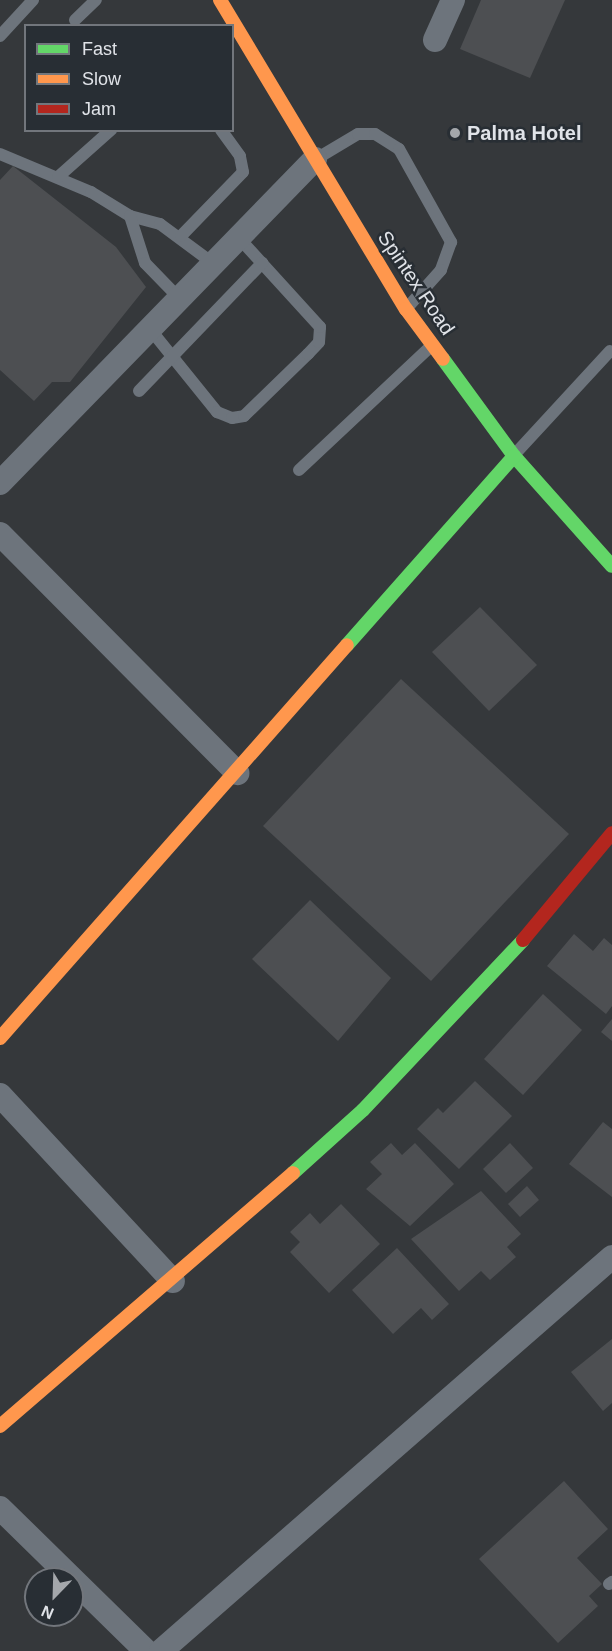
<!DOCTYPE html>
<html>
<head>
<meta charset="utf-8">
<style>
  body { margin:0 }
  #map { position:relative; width:612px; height:1651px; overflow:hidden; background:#35383b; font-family:Arial,sans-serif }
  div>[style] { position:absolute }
  .building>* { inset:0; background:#4d4f52 }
  .lane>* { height:12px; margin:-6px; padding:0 6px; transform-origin:6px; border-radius:6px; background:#6d747c }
  .street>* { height:24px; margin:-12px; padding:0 12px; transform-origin:12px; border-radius:12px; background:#6d747c }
  .fast>* { height:14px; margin:-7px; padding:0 7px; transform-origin:7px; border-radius:7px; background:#63d668 }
  .slow>* { height:14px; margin:-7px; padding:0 7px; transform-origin:7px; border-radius:7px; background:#ff974d }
  .jam>* { height:14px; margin:-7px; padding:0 7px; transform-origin:7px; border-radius:7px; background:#b3261e }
  .dots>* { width:16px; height:16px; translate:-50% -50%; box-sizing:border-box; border:3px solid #282e34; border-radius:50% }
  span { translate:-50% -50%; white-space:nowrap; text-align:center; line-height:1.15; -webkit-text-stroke:5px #282e34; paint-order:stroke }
  .poi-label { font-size:20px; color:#e0e3e8; font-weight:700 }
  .left { translate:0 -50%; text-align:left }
  .street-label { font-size:20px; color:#e0e3e8 }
  .legend { position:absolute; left:24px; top:24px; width:210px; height:108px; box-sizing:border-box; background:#282e34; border:2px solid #72767c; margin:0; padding:8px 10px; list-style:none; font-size:18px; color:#e0e3e8 }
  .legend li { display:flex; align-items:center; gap:12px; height:30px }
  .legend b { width:30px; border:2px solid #72767c }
  .north { position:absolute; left:24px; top:1567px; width:60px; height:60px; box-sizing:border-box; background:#282e34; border:2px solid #72767c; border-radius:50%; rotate:203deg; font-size:16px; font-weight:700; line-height:24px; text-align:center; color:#e0e3e8 }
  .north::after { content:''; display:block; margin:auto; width:21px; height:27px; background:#a4a7ab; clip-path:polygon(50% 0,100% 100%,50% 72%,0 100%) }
</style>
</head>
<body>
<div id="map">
  <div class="building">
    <i style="clip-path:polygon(481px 0,565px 0,530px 78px,460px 49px)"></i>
    <i style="clip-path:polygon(13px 166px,116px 247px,146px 287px,70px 382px,52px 382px,34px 401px,0 370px,0 180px)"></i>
    <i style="clip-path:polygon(480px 607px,537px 665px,489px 711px,432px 652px)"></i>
    <i style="clip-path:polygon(401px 679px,569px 834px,431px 981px,263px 826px)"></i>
    <i style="clip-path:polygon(310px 900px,391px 978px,338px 1041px,252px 959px)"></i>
    <i style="clip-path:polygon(574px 934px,593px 951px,604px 938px,612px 945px,612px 1006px,606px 1014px,547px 966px)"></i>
    <i style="clip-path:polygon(543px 994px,582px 1030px,523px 1095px,484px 1059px)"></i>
    <i style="clip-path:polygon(612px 1019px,612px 1041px,601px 1032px)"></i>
    <i style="clip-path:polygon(475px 1081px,512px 1116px,459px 1169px,417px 1129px,438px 1108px,443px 1113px)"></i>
    <i style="clip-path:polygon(603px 1122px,612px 1129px,612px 1197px,569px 1164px)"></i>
    <i style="clip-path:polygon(391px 1143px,402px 1155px,415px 1143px,454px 1184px,410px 1226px,366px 1189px,382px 1174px,370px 1162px)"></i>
    <i style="clip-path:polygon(510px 1143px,533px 1168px,506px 1193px,483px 1169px)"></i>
    <i style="clip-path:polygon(527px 1186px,539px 1200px,520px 1217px,508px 1204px)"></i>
    <i style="clip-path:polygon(481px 1191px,521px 1234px,507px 1247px,516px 1257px,490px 1280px,481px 1271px,459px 1291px,411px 1239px)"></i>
    <i style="clip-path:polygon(341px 1204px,380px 1244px,329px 1293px,290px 1252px,300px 1242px,290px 1232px,310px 1213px,320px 1224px)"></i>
    <i style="clip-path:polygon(397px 1248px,449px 1304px,432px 1320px,421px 1308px,393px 1334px,352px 1290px)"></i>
    <i style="clip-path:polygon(612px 1339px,612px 1403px,603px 1411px,571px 1372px)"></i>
    <i style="clip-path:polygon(564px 1481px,608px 1529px,577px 1558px,602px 1584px,589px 1596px,598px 1606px,558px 1643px,479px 1559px)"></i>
  </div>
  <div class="lane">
    <i style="left:75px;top:20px;width:29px;rotate:-44deg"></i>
    <i style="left:0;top:36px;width:49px;rotate:-47.5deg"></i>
    <i style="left:0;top:154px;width:99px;rotate:22.7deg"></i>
    <i style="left:91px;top:192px;width:46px;rotate:31.6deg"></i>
    <i style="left:130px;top:216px;width:31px;rotate:15deg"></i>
    <i style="left:160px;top:224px;width:67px;rotate:36.5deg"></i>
    <i style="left:316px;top:159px;width:49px;rotate:-30.8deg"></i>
    <i style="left:358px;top:134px;width:17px"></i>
    <i style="left:375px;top:134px;width:28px;rotate:32deg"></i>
    <i style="left:399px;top:149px;width:107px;rotate:60.8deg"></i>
    <i style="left:451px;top:242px;width:30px;rotate:110deg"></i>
    <i style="left:441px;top:270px;width:51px;rotate:131.8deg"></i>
    <i style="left:58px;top:177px;width:71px;rotate:-41.6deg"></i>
    <i style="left:130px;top:216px;width:49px;rotate:72.3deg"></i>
    <i style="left:145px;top:263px;width:50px;rotate:45.8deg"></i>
    <i style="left:181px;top:236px;width:89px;rotate:-45.9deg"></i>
    <i style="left:243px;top:172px;width:16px;rotate:-101deg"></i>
    <i style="left:240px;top:156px;width:32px;rotate:-126deg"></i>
    <i style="left:150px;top:329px;width:107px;rotate:51.1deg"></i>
    <i style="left:217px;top:412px;width:16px;rotate:22deg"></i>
    <i style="left:232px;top:418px;width:12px;rotate:-9deg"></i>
    <i style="left:244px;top:416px;width:89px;rotate:-44.1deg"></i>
    <i style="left:308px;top:354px;width:16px;rotate:-47deg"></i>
    <i style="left:319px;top:342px;width:15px;rotate:-86deg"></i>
    <i style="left:320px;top:327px;width:120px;rotate:-132.3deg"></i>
    <i style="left:139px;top:391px;width:178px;rotate:-46.1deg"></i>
    <i style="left:515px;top:454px;width:140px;rotate:-47.3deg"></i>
    <i style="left:299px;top:470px;width:180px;rotate:-43.2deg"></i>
    <i style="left:609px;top:1584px;width:4px;rotate:-34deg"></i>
  </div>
  <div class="street">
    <i style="left:435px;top:40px;width:44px;rotate:-65.8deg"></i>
    <i style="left:0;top:483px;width:452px;rotate:-45.8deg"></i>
    <i style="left:0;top:534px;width:337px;rotate:45.2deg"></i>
    <i style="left:0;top:1095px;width:254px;rotate:47.1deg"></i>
    <i style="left:0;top:1508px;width:204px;rotate:44.4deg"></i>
    <i style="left:161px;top:1651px;width:599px;rotate:-41.14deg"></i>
  </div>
  <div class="fast">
    <i style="left:443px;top:359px;width:120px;rotate:53.8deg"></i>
    <i style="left:514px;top:456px;width:147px;rotate:48.3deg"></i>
    <i style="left:347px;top:645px;width:252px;rotate:-48.5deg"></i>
    <i style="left:293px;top:1173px;width:94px;rotate:-42deg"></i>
    <i style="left:363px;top:1110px;width:233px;rotate:-46.7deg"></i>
  </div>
  <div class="slow">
    <i style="left:220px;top:0;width:361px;rotate:59deg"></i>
    <i style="left:406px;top:309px;width:62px;rotate:53.5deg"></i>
    <i style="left:0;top:1038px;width:524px;rotate:-48.56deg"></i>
    <i style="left:0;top:1426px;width:387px;rotate:-40.8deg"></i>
  </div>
  <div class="jam">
    <i style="left:523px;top:940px;width:139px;rotate:-50.2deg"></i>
  </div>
  <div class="dots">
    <i style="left:455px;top:133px;background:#a4a7ab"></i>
  </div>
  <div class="poi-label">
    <span class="left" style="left:467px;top:133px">Palma Hotel</span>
  </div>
  <div class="street-label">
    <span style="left:416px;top:283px;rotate:56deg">Spintex Road</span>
  </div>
  <ul class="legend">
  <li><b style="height:8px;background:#63d668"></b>Fast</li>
  <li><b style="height:8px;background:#ff974d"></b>Slow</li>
  <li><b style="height:8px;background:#b3261e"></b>Jam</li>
  </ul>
  <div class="north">N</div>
</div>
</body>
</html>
